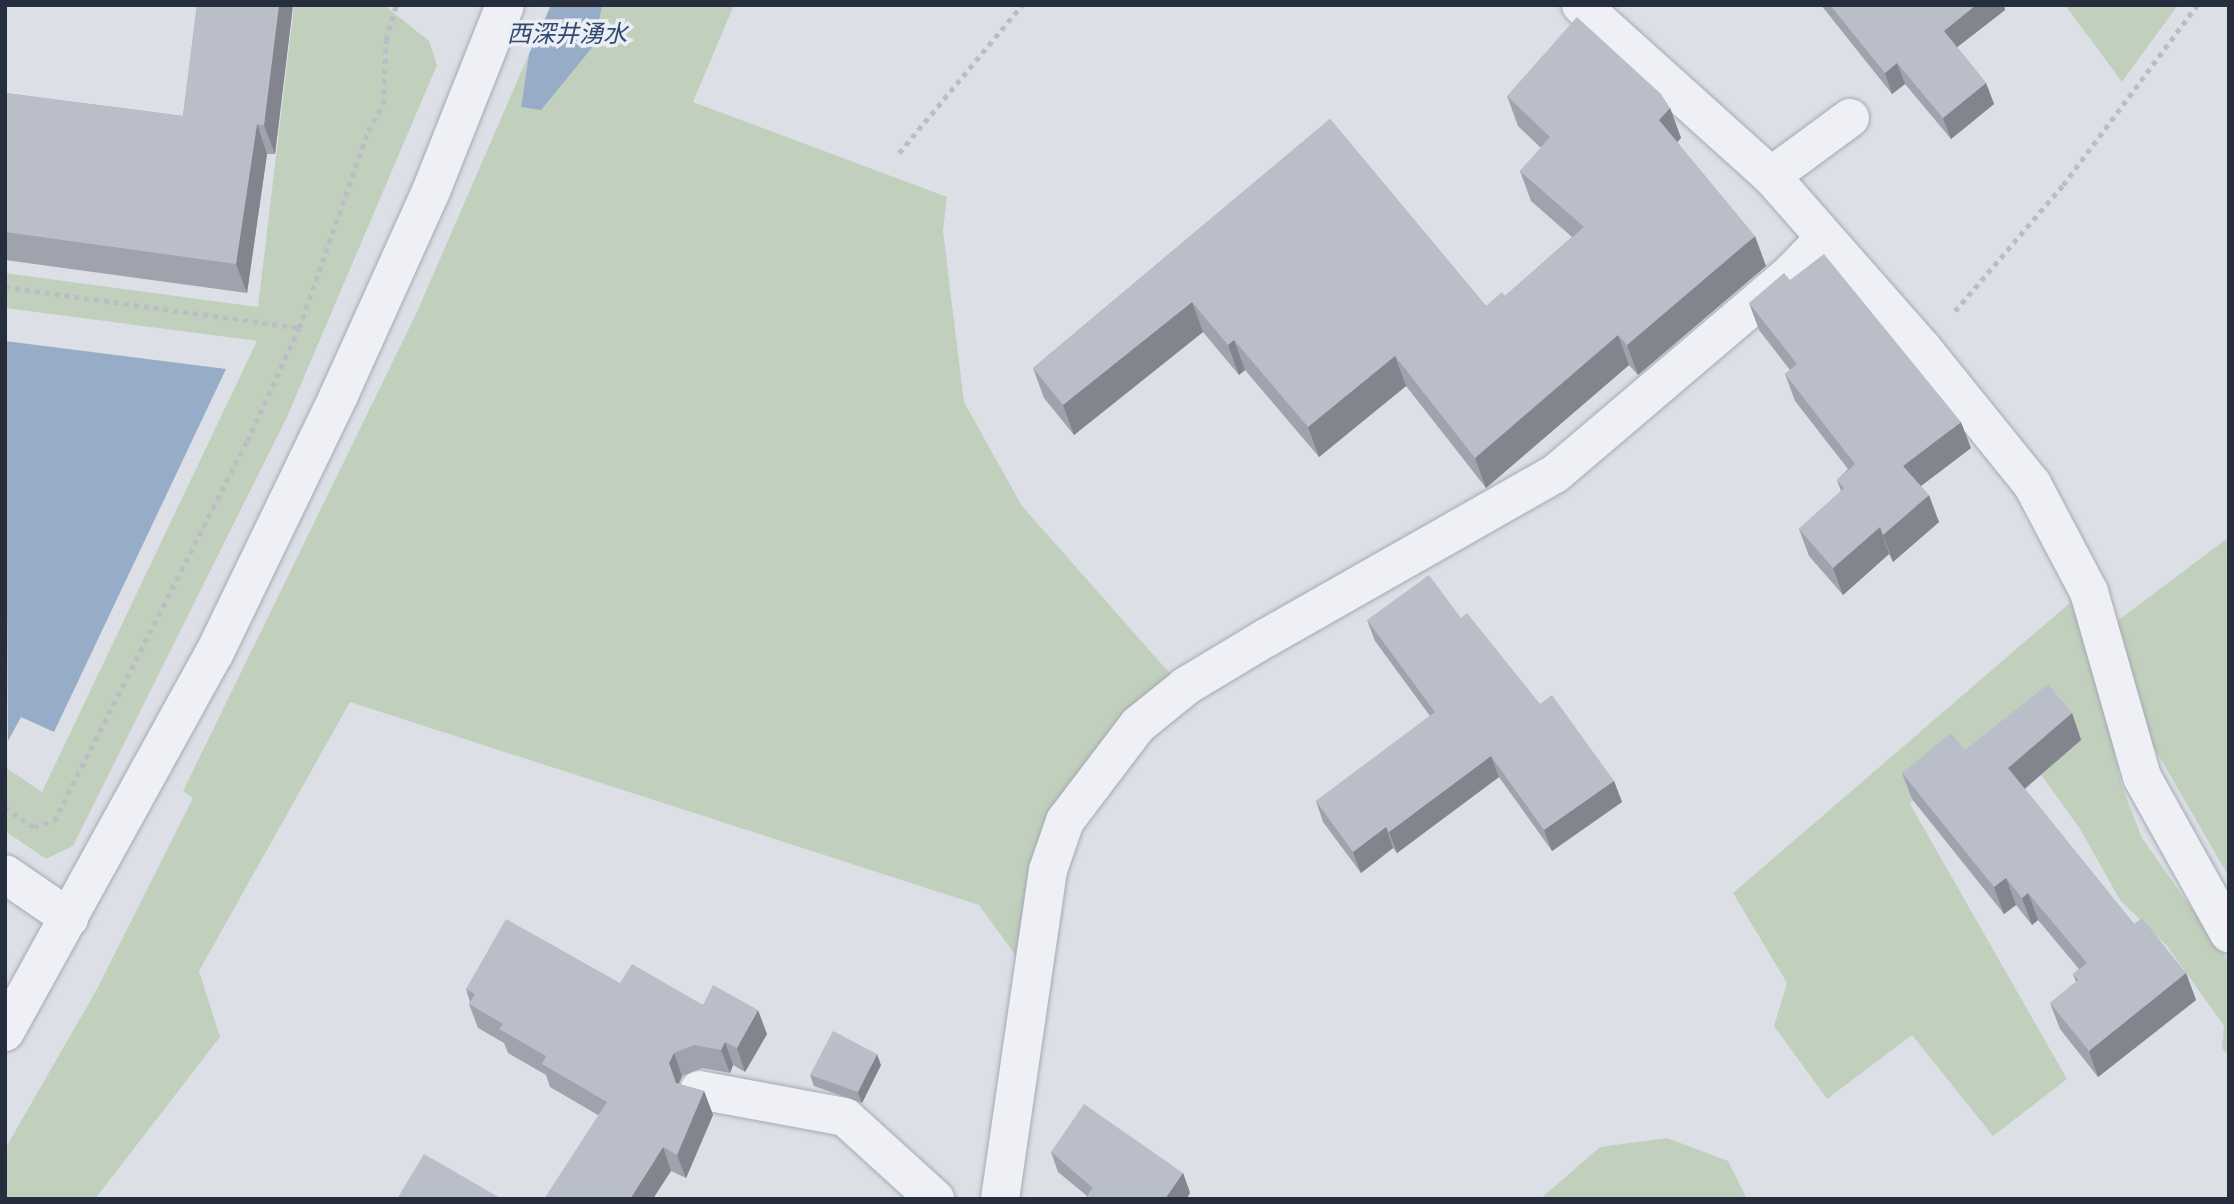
<!DOCTYPE html>
<html>
<head>
<meta charset="utf-8">
<style>
  body { margin:0 }
  #map { position:relative; width:2234px; height:1204px; overflow:hidden; background:#dce0e6; font-family:Montserrat,"Noto Sans JP",sans-serif }
  div>[style] { position:absolute }
  .green>* { inset:0; background:#c1d0bd }
  .water>* { inset:0; background:#96acc7 }
  .path>* { height:4.5px; margin-top:-2.25px; transform-origin:0; background:repeating-linear-gradient(90deg,#bbbdc5 0 5px,transparent 0 10px) }
  .roads { filter:drop-shadow(0 0 2px #a5aab3) drop-shadow(0 0 2px #a5aab3) }
  .minor>* { height:38px; margin:-19px; padding:0 19px; transform-origin:19px; border-radius:19px; background:#eff0f5 }
  .wall>* { inset:0; background:#9fa3ad }
  .shaded-wall>* { inset:0; background:#82858d }
  .building>* { inset:0; background:#b9bec9 }
  span { translate:-50% -50%; white-space:nowrap; text-align:center; line-height:1.15; -webkit-text-stroke:7px #ebeef4; paint-order:stroke }
  .water-label { font-size:24px; color:#314a70; font-style:italic }
  .frame { position:absolute; inset:0; border:7px solid #262d3c; pointer-events:none }
</style>
</head>
<body>
<div id="map">
  <div class="green">
    <i style="clip-path:polygon(294px 5px,384px 5px,429px 41px,437px 65px,287px 417px,73px 846px,46px 859px,5px 831px,5px 767px,42px 792px,257px 341px,5px 308px,5px 273px,258px 307px)"></i>
    <i style="clip-path:polygon(602px 5px,734px 5px,693px 102px,947px 197px,943px 231px,964px 402px,1022px 506px,1173px 677px,1136px 704px,1021px 963px,979px 905px,350px 702px,199px 971px,220px 1037px,95px 1199px,5px 1199px,5px 1149px,97px 989px,193px 798px,183px 791px,416px 314px,529px 54px,521px 106px,572px 68px,595px 44px)"></i>
    <i style="clip-path:polygon(2065px 5px,2178px 5px,2122px 82px)"></i>
    <i style="clip-path:polygon(2229px 537px,2229px 877px,2144px 730px,2116px 622px)"></i>
    <i style="clip-path:polygon(2071px 602px,2096px 665px,2121px 784px,2142px 838px,2229px 962px,2229px 1056px,2222px 1048px,2224px 1026px,2167px 946px,2120px 900px,2080px 829px,2034px 765px,1949px 761px,1910px 804px,2067px 1079px,1993px 1136px,1912px 1035px,1827px 1099px,1774px 1026px,1787px 983px,1733px 893px)"></i>
    <i style="clip-path:polygon(1667px 1138px,1728px 1161px,1747px 1199px,1540px 1199px,1600px 1147px)"></i>
  </div>
  <div class="water">
    <i style="clip-path:polygon(551px 5px,602px 5px,595px 44px,541px 110px,521px 107px,529px 54px)"></i>
    <i style="clip-path:polygon(5px 341px,226px 369px,54px 732px,21px 717px,8px 741px)"></i>
  </div>
  <div class="path">
    <i style="left:899px;top:153px;width:192px;rotate:-50.3deg"></i>
    <i style="left:5px;top:287px;width:297px;rotate:7.9deg"></i>
    <i style="left:1955px;top:311px;width:166px;rotate:-49.4deg"></i>
    <i style="left:2063px;top:185px;width:224px;rotate:-53.3deg"></i>
    <i style="left:5px;top:807px;width:35px;rotate:35deg"></i>
    <i style="left:34px;top:827px;width:21px;rotate:-17deg"></i>
    <i style="left:54px;top:821px;width:426px;rotate:-63.1deg"></i>
    <i style="left:247px;top:441px;width:124px;rotate:-65.3deg"></i>
    <i style="left:299px;top:328px;width:209px;rotate:-70.7deg"></i>
    <i style="left:368px;top:131px;width:31px;rotate:-61deg"></i>
    <i style="left:383px;top:104px;width:64px;rotate:-87.3deg"></i>
    <i style="left:386px;top:40px;width:36px;rotate:-74deg"></i>
  </div>
  <div class="roads">
    <div class="minor">
      <i style="left:1581px;top:5px;width:256px;rotate:42deg"></i>
      <i style="left:1771px;top:176px;width:230px;rotate:48.7deg"></i>
      <i style="left:1923px;top:349px;width:174px;rotate:51.1deg"></i>
      <i style="left:2032px;top:484px;width:122px;rotate:62.2deg"></i>
      <i style="left:2089px;top:592px;width:192px;rotate:74deg"></i>
      <i style="left:2142px;top:777px;width:179px;rotate:60.9deg"></i>
      <i style="left:1771px;top:176px;width:98px;rotate:-36.3deg"></i>
      <i style="left:5px;top:874px;width:78px;rotate:34.5deg"></i>
      <i style="left:5px;top:1032px;width:432px;rotate:-61.1deg"></i>
      <i style="left:214px;top:654px;width:288px;rotate:-64.2deg"></i>
      <i style="left:339px;top:395px;width:224px;rotate:-65.7deg"></i>
      <i style="left:431px;top:191px;width:200px;rotate:-68.3deg"></i>
      <i style="left:699px;top:1090px;width:148px;rotate:10.5deg"></i>
      <i style="left:845px;top:1117px;width:122px;rotate:42.3deg"></i>
      <i style="left:1000px;top:1199px;width:332px;rotate:-81.7deg"></i>
      <i style="left:1048px;top:870px;width:52px;rotate:-70.9deg"></i>
      <i style="left:1065px;top:821px;width:121px;rotate:-52.8deg"></i>
      <i style="left:1138px;top:725px;width:62px;rotate:-39.1deg"></i>
      <i style="left:1186px;top:686px;width:93px;rotate:-31deg"></i>
      <i style="left:1266px;top:638px;width:332px;rotate:-29.6deg"></i>
      <i style="left:1555px;top:474px;width:306px;rotate:-40.4deg"></i>
      <i style="left:1788px;top:276px;width:52px;rotate:-45.8deg"></i>
    </div>
  </div>
  <div class="wall">
    <i style="clip-path:polygon(197px 5px,293px 5px,275px 154px,267px 154px,247px 293px,5px 260px,5px 93px,183px 116px)"></i>
    <i style="clip-path:polygon(1821px 5px,2004px 5px,2005px 10px,1957px 47px,1986px 83px,1994px 104px,1951px 139px,1905px 84px,1892px 94px)"></i>
    <i style="clip-path:polygon(1507px 96px,1670px 108px,1681px 138px,1677px 142px,1766px 266px,1638px 375px,1629px 365px,1486px 488px,1406px 386px,1319px 457px,1245px 370px,1239px 375px,1203px 332px,1074px 435px,1044px 398px,1033px 368px,1330px 119px,1486px 306px,1505px 296px,1572px 237px,1531px 201px,1520px 171px,1541px 148px,1518px 126px)"></i>
    <i style="clip-path:polygon(1790px 280px,1971px 448px,1921px 486px,1939px 522px,1893px 562px,1889px 554px,1843px 595px,1809px 556px,1799px 529px,1841px 491px,1837px 480px,1848px 469px,1795px 401px,1785px 374px,1790px 370px,1759px 330px,1749px 303px)"></i>
    <i style="clip-path:polygon(1461px 618px,1540px 704px,1614px 781px,1622px 802px,1552px 851px,1499px 777px,1397px 853px,1393px 848px,1361px 873px,1323px 822px,1316px 801px,1430px 716px,1375px 641px,1367px 620px)"></i>
    <i style="clip-path:polygon(2072px 713px,2081px 740px,2025px 789px,2134px 924px,2186px 973px,2196px 1000px,2098px 1077px,2060px 1029px,2050px 1003px,2076px 982px,2073px 974px,2079px 969px,2038px 920px,2032px 925px,2016px 905px,2004px 914px,1912px 799px,1902px 773px)"></i>
    <i style="clip-path:polygon(620px 983px,703px 1005px,767px 1034px,745px 1072px,733px 1065px,730px 1073px,702px 1068px,682px 1076px,679px 1084px,704px 1091px,713px 1115px,686px 1178px,671px 1171px,598px 1115px,550px 1087px,546px 1075px,508px 1053px,504px 1043px,478px 1028px,469px 1004px,470px 1002px,466px 989px)"></i>
    <i style="clip-path:polygon(881px 1065px,862px 1103px,814px 1086px,810px 1075px)"></i>
    <i style="clip-path:polygon(1051px 1152px,1183px 1173px,1190px 1193px,1186px 1199px,1085px 1199px,1087px 1196px,1058px 1172px)"></i>
  </div>
  <div class="shaded-wall">
    <i style="clip-path:polygon(279px 5px,293px 5px,275px 154px,264px 125px)"></i>
    <i style="clip-path:polygon(1976px 5px,2004px 5px,2005px 10px,1951px 52px,1944px 31px)"></i>
    <i style="clip-path:polygon(1897px 63px,1905px 84px,1892px 94px,1885px 73px)"></i>
    <i style="clip-path:polygon(1986px 83px,1994px 104px,1951px 139px,1943px 118px)"></i>
    <i style="clip-path:polygon(1670px 108px,1681px 138px,1670px 150px,1659px 120px)"></i>
    <i style="clip-path:polygon(257px 124px,267px 154px,247px 293px,236px 264px)"></i>
    <i style="clip-path:polygon(1755px 236px,1766px 266px,1638px 375px,1627px 345px)"></i>
    <i style="clip-path:polygon(1192px 302px,1203px 332px,1074px 435px,1063px 405px)"></i>
    <i style="clip-path:polygon(1618px 335px,1629px 365px,1486px 488px,1475px 458px)"></i>
    <i style="clip-path:polygon(1234px 340px,1245px 370px,1239px 375px,1228px 345px)"></i>
    <i style="clip-path:polygon(1395px 356px,1406px 386px,1319px 457px,1308px 427px)"></i>
    <i style="clip-path:polygon(1961px 422px,1971px 448px,1913px 492px,1903px 466px)"></i>
    <i style="clip-path:polygon(1929px 495px,1939px 522px,1893px 562px,1883px 535px)"></i>
    <i style="clip-path:polygon(1880px 527px,1889px 554px,1843px 595px,1833px 568px)"></i>
    <i style="clip-path:polygon(2072px 713px,2081px 740px,2018px 794px,2008px 768px)"></i>
    <i style="clip-path:polygon(1491px 756px,1499px 777px,1397px 853px,1389px 832px)"></i>
    <i style="clip-path:polygon(1614px 781px,1622px 802px,1552px 851px,1544px 830px)"></i>
    <i style="clip-path:polygon(1386px 827px,1393px 848px,1361px 873px,1353px 852px)"></i>
    <i style="clip-path:polygon(2006px 878px,2016px 905px,2004px 914px,1994px 887px)"></i>
    <i style="clip-path:polygon(2028px 893px,2038px 920px,2032px 925px,2022px 898px)"></i>
    <i style="clip-path:polygon(2186px 973px,2196px 1000px,2098px 1077px,2089px 1051px)"></i>
    <i style="clip-path:polygon(758px 1010px,767px 1034px,745px 1072px,737px 1048px)"></i>
    <i style="clip-path:polygon(725px 1042px,733px 1065px,730px 1073px,721px 1050px)"></i>
    <i style="clip-path:polygon(674px 1053px,682px 1076px,677px 1087px,669px 1063px)"></i>
    <i style="clip-path:polygon(877px 1054px,881px 1065px,862px 1103px,858px 1092px)"></i>
    <i style="clip-path:polygon(704px 1091px,713px 1115px,686px 1178px,677px 1155px)"></i>
    <i style="clip-path:polygon(663px 1147px,671px 1171px,653px 1199px,630px 1199px)"></i>
    <i style="clip-path:polygon(1183px 1173px,1190px 1193px,1186px 1199px,1165px 1199px)"></i>
  </div>
  <div class="building">
    <i style="clip-path:polygon(197px 5px,279px 5px,264px 125px,257px 124px,236px 264px,5px 232px,5px 93px,183px 116px)"></i>
    <i style="clip-path:polygon(1830px 5px,1976px 5px,1944px 31px,1986px 83px,1943px 118px,1897px 63px,1885px 73px)"></i>
    <i style="clip-path:polygon(1577px 17px,1661px 94px,1670px 108px,1659px 120px,1755px 236px,1627px 345px,1618px 335px,1475px 458px,1395px 356px,1308px 427px,1234px 340px,1228px 345px,1192px 302px,1063px 405px,1033px 368px,1330px 119px,1486px 306px,1502px 292px,1505px 296px,1584px 227px,1520px 171px,1550px 137px,1507px 96px)"></i>
    <i style="clip-path:polygon(1824px 254px,1961px 422px,1903px 466px,1929px 495px,1883px 535px,1880px 527px,1833px 568px,1799px 529px,1844px 488px,1837px 480px,1855px 464px,1785px 374px,1797px 364px,1749px 303px,1784px 273px,1790px 280px)"></i>
    <i style="clip-path:polygon(1429px 575px,1461px 618px,1467px 613px,1540px 704px,1552px 695px,1614px 781px,1544px 830px,1491px 756px,1389px 832px,1386px 827px,1353px 852px,1316px 801px,1435px 712px,1367px 620px)"></i>
    <i style="clip-path:polygon(2048px 684px,2072px 713px,2008px 768px,2134px 924px,2142px 918px,2186px 973px,2089px 1051px,2050px 1003px,2078px 980px,2073px 974px,2087px 963px,2028px 893px,2022px 898px,2006px 878px,1994px 887px,1902px 773px,1951px 733px,1965px 750px)"></i>
    <i style="clip-path:polygon(506px 919px,620px 983px,632px 964px,703px 1005px,713px 985px,758px 1010px,737px 1048px,725px 1042px,721px 1050px,694px 1045px,674px 1053px,669px 1063px,676px 1083px,704px 1091px,677px 1155px,663px 1147px,630px 1199px,544px 1199px,607px 1102px,542px 1064px,546px 1056px,499px 1029px,503px 1024px,469px 1004px,475px 994px,466px 989px)"></i>
    <i style="clip-path:polygon(833px 1031px,877px 1054px,858px 1092px,810px 1075px)"></i>
    <i style="clip-path:polygon(1084px 1104px,1183px 1173px,1165px 1199px,1085px 1199px,1093px 1188px,1051px 1152px)"></i>
    <i style="clip-path:polygon(424px 1154px,502px 1199px,397px 1199px)"></i>
  </div>
  <div class="water-label">
    <span style="left:567px;top:34px">西深井湧水</span>
  </div>
  <div class="frame"></div>
</div>
</body>
</html>
